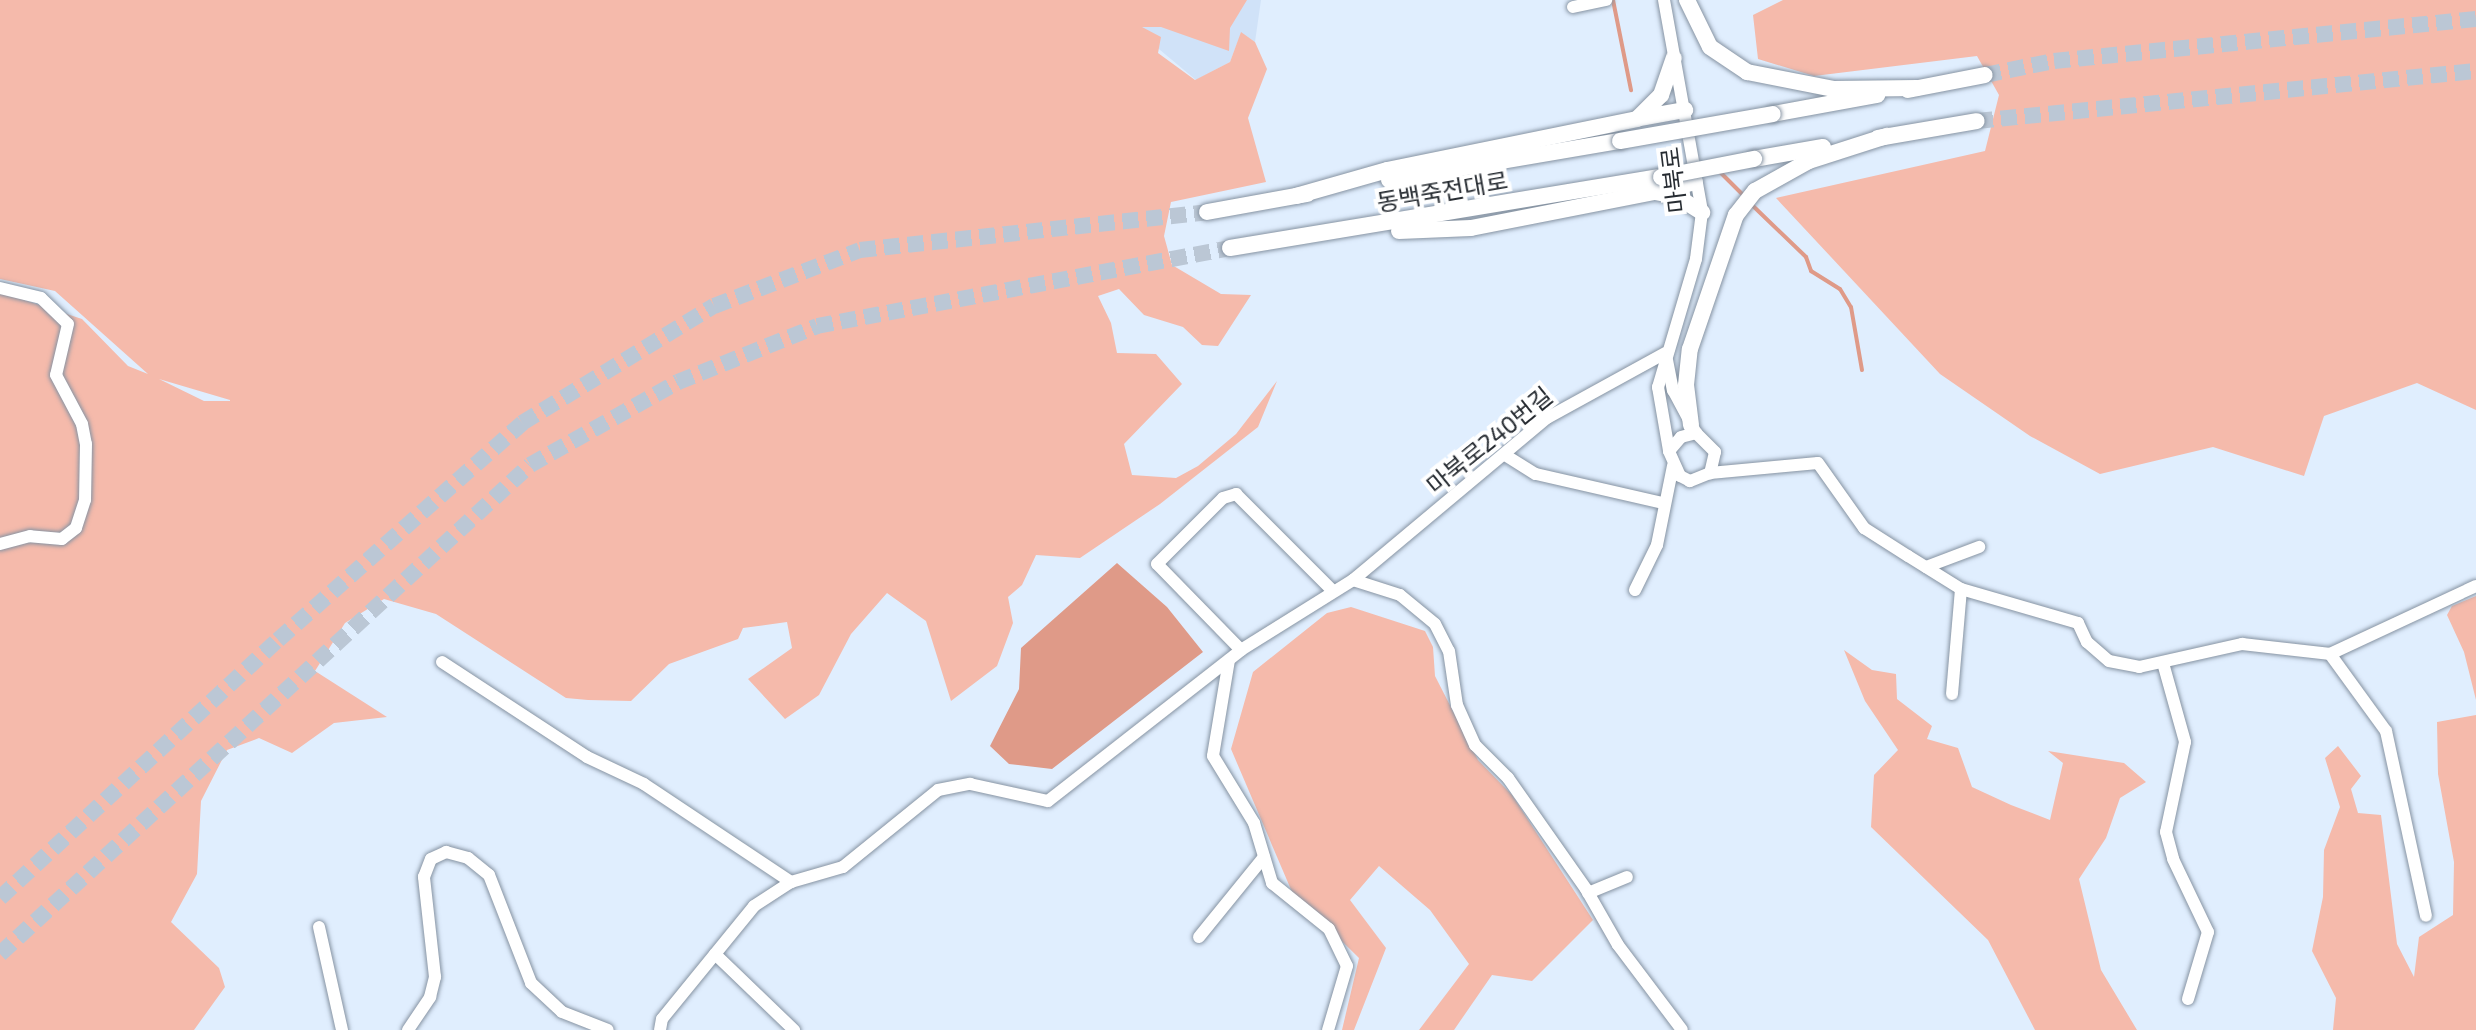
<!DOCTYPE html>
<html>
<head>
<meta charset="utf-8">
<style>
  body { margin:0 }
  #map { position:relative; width:2476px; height:1030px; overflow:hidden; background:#e0eefe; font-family:"Exo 2","Noto Sans KR",sans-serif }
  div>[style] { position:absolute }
  .built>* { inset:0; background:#d0e2f8 }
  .green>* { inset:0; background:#f5baab }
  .water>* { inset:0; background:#df9a88 }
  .stream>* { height:4px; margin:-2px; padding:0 2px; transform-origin:2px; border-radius:2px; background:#df9a88 }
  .major-tunnel>* { height:16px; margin-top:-8px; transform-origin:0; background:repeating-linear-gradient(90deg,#bbc7d5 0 16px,transparent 0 24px) }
  .roads { filter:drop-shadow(0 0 2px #8693a2) drop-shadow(0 0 2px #8693a2) }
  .minor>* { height:12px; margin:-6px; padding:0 6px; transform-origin:6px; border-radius:6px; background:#fff }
  .major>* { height:16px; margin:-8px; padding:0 8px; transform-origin:8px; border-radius:8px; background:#fff }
  .bridges { filter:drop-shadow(0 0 2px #8693a2) drop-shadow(0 0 2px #8693a2) }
  .major-bridge>* { height:16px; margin:-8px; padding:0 8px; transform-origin:8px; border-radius:8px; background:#fff }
  span { translate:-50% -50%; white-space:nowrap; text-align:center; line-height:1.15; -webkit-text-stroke:8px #fff; paint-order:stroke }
  .street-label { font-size:24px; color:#272c32 }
</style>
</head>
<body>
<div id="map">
  <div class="built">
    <i style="clip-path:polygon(1115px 0,1261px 0,1255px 42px,1241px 33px,1230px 62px,1196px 80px,1111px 9px)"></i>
  </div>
  <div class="green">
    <i style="clip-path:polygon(evenodd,0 0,1247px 0,1230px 28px,1229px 51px,1161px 27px,1142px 27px,1161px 37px,1158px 53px,1195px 80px,1230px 62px,1241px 32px,1255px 42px,1267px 69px,1248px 118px,1266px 182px,1171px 202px,1164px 236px,1172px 265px,1221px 294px,1251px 295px,1218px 346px,1202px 345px,1183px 327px,1144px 315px,1119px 289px,1098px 296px,1111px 323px,1117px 353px,1156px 354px,1182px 384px,1124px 444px,1132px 475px,1176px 478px,1198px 466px,1236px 434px,1277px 381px,1258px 427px,1160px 504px,1080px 558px,1036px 555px,1022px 585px,1008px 597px,1013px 623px,997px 666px,951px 701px,926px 621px,887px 593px,851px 634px,819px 695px,785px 719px,748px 679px,792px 648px,787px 622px,743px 628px,738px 639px,669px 664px,631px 701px,588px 700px,566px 698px,436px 614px,384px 599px,345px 623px,315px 671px,387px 717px,334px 723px,292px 753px,259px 738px,227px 750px,201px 801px,197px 874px,171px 922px,219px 968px,225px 987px,194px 1030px,0 1030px,0 292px,82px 319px,128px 366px,148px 374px,55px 291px,0 279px,0 0,159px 379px,230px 400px,230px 401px,204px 401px,159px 379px)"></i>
    <i style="clip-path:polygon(1783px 0,2476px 0,2476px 410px,2417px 383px,2324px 416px,2304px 476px,2213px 447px,2100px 474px,2030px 436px,1940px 374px,1776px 198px,1985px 151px,1999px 95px,1977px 56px,1814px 76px,1758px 59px,1753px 15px)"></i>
    <i style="clip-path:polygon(2476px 596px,2476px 700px,2464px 652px,2447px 615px,2452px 606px)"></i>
    <i style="clip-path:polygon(1351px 607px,1425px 631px,1433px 647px,1435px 676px,1478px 760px,1512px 795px,1593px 920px,1532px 981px,1492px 975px,1454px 1030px,1419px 1030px,1469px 964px,1430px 910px,1379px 866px,1350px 900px,1386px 948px,1354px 1030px,1342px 1030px,1359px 958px,1292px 892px,1231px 749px,1253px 672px,1327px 613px)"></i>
    <i style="clip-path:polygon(1844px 650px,1872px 670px,1896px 674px,1897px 699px,1932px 726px,1927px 739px,1958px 748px,1972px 787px,2011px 805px,2050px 820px,2063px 763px,2048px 751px,2124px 763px,2146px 782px,2120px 798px,2106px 838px,2079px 879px,2101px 970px,2137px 1030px,2035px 1030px,1988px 940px,1871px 827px,1874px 775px,1898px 750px,1865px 701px)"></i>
    <i style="clip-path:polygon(2476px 715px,2476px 1030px,2333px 1030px,2336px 998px,2312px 951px,2323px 897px,2324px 850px,2340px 807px,2325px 758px,2338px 746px,2361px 776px,2351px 789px,2358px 813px,2381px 815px,2397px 944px,2414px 977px,2419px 937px,2453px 915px,2454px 862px,2438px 774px,2437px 722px)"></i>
  </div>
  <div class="water">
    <i style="clip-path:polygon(1117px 563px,1167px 607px,1203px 652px,1052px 769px,1009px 764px,990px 746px,1019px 689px,1021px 648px)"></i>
  </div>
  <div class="stream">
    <i style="left:1613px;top:0;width:92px;rotate:78.7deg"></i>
    <i style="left:1718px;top:170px;width:40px;rotate:45deg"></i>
    <i style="left:1752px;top:205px;width:75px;rotate:43.9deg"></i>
    <i style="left:1806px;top:257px;width:15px;rotate:70deg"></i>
    <i style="left:1811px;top:271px;width:34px;rotate:32deg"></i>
    <i style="left:1840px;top:289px;width:21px;rotate:59deg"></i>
    <i style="left:1851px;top:307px;width:64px;rotate:80.1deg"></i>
  </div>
  <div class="major-tunnel">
    <i style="left:1985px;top:75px;width:70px;rotate:-11.5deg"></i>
    <i style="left:2054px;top:61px;width:424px;rotate:-5.7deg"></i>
    <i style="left:1977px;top:121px;width:501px;rotate:-5.72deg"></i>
    <i style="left:0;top:898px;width:379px;rotate:-42.9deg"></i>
    <i style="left:278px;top:640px;width:327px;rotate:-41.6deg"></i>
    <i style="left:522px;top:423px;width:225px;rotate:-31.4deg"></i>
    <i style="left:714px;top:306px;width:156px;rotate:-21deg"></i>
    <i style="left:860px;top:250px;width:349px;rotate:-6.2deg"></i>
    <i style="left:0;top:954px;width:721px;rotate:-42.7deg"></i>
    <i style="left:530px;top:465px;width:170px;rotate:-29.3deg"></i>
    <i style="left:678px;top:382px;width:150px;rotate:-21.9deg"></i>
    <i style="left:817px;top:326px;width:420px;rotate:-10.7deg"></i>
  </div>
  <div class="roads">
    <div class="minor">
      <i style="left:1664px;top:0;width:215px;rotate:79.8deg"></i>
      <i style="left:1702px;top:212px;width:47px;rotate:97.3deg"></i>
      <i style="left:1696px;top:259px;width:134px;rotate:106.5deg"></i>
      <i style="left:1658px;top:387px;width:65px;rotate:80.2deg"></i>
      <i style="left:1573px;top:7px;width:34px;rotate:-12deg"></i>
      <i style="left:0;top:288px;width:42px;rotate:13.7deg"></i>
      <i style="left:41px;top:298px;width:37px;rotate:44deg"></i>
      <i style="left:68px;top:324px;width:52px;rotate:103.2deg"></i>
      <i style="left:56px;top:375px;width:55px;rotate:62deg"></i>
      <i style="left:82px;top:424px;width:20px;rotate:79deg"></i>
      <i style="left:86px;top:444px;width:56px;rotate:91deg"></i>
      <i style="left:85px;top:500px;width:29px;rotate:108deg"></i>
      <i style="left:76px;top:528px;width:18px;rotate:142deg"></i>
      <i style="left:62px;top:539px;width:32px;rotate:-175deg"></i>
      <i style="left:30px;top:536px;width:31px;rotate:165deg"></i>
      <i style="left:1667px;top:360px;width:31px;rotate:79deg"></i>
      <i style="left:1673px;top:390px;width:49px;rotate:61.9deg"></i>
      <i style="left:1696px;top:433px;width:27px;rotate:45deg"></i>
      <i style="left:1715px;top:452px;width:22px;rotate:103deg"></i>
      <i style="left:1710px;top:473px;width:22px;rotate:158deg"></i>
      <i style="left:1690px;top:481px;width:11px;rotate:-153deg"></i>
      <i style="left:1680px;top:476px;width:27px;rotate:-114deg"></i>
      <i style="left:1669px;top:451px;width:18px;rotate:-49deg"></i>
      <i style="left:1681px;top:437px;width:16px;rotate:-15deg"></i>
      <i style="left:1505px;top:455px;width:36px;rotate:32deg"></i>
      <i style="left:1536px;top:474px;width:130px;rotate:12.9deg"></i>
      <i style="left:1710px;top:473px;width:108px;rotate:-5.3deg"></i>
      <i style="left:1818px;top:463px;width:80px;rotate:54.7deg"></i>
      <i style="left:1864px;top:528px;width:52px;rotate:32.5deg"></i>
      <i style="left:1908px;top:556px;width:62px;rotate:31.9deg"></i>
      <i style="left:1961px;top:589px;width:122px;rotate:16.2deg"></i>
      <i style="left:2078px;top:623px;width:21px;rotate:65deg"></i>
      <i style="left:2087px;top:642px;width:29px;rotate:41deg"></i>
      <i style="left:2109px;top:661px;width:31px;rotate:11deg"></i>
      <i style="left:2139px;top:667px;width:106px;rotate:-12.6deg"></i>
      <i style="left:2242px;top:644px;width:89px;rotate:6.5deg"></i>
      <i style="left:2330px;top:654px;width:161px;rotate:-25deg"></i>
      <i style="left:1926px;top:567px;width:57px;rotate:-20.7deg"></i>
      <i style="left:1353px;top:580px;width:49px;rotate:17.7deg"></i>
      <i style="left:1400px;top:595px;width:45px;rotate:39.6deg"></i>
      <i style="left:1435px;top:624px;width:30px;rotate:63deg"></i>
      <i style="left:1449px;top:651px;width:55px;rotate:81.6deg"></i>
      <i style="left:1457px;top:705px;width:44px;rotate:65.8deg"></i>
      <i style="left:1475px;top:745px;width:47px;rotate:45deg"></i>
      <i style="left:1508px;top:778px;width:136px;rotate:54.9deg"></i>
      <i style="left:1586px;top:889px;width:64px;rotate:60.3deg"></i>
      <i style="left:1618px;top:945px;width:106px;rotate:53deg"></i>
      <i style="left:1635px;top:590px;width:50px;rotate:-63.9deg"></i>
      <i style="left:1657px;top:545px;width:81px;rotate:-78.6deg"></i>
      <i style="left:1241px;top:650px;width:120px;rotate:-134.3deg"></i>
      <i style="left:1157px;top:564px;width:93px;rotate:-45deg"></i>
      <i style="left:1223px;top:498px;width:14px;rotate:-17deg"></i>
      <i style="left:1236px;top:494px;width:136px;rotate:45deg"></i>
      <i style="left:2330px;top:654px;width:95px;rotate:54deg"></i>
      <i style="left:2386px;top:731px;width:189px;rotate:77.8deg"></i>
      <i style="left:1229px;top:660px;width:97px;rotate:99.5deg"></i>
      <i style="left:1213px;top:756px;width:79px;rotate:58.5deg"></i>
      <i style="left:1254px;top:823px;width:63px;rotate:73.3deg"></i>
      <i style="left:1272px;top:883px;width:73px;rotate:38.9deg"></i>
      <i style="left:1329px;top:929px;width:41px;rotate:64.1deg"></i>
      <i style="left:1347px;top:966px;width:67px;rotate:106.5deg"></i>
      <i style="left:442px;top:662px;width:173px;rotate:33.2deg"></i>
      <i style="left:587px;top:757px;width:63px;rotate:25.3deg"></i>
      <i style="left:644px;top:784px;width:177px;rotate:33.7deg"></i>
      <i style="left:2163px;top:663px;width:82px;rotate:74.4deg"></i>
      <i style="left:2185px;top:742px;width:92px;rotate:101.9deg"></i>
      <i style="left:2166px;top:832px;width:28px;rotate:75deg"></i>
      <i style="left:2173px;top:859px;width:81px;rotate:64.4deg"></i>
      <i style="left:2208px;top:932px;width:70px;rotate:106.6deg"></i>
      <i style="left:1952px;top:694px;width:105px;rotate:-85.1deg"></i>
      <i style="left:1588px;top:893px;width:42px;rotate:-22.3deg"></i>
      <i style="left:319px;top:927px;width:106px;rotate:77.4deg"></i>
      <i style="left:1199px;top:937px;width:103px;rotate:-50.9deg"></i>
      <i style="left:715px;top:954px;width:110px;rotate:43.9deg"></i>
      <i style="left:408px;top:1030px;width:40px;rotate:-56deg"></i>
      <i style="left:430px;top:997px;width:21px;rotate:-76deg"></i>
      <i style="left:435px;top:977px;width:101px;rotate:-96.3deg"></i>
      <i style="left:424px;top:877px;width:19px;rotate:-69deg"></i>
      <i style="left:431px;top:859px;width:17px;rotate:-25deg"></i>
      <i style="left:446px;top:852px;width:23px;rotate:15deg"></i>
      <i style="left:468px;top:858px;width:27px;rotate:39deg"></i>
      <i style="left:489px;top:875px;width:116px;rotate:68.7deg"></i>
      <i style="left:531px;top:983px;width:42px;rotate:43.1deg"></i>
      <i style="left:562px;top:1012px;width:49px;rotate:21.4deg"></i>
      <i style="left:660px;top:1030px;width:11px;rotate:-80deg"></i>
      <i style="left:662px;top:1019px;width:146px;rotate:-50.8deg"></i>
      <i style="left:754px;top:906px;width:44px;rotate:-33deg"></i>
      <i style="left:791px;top:882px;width:54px;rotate:-16.1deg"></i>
      <i style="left:843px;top:867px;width:122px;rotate:-39deg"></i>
      <i style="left:938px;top:790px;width:33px;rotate:-11deg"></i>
      <i style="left:970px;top:784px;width:80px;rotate:12.3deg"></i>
      <i style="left:1048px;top:801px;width:245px;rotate:-38deg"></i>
      <i style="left:1241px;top:650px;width:132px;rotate:-32deg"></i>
      <i style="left:1353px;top:580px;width:253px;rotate:-39.9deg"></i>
      <i style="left:1547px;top:418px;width:135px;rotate:-28.8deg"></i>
    </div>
    <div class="major">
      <i style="left:1687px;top:0;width:52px;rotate:63.9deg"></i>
      <i style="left:1710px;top:47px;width:45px;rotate:34deg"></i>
      <i style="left:1747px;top:72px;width:89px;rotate:11.1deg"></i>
      <i style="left:1834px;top:89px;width:83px;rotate:-0.7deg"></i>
      <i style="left:1908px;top:90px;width:78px;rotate:-11deg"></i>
      <i style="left:1773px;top:114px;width:106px;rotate:-10.4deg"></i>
      <i style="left:1640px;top:118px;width:46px;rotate:-10.1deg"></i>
      <i style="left:1878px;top:138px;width:100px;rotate:-9.7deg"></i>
      <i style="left:1754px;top:159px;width:70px;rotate:-9.9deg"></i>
      <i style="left:1389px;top:180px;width:234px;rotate:-9.6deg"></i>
      <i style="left:1661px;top:191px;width:35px;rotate:-15deg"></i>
      <i style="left:1296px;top:196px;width:95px;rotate:-15.9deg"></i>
      <i style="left:1387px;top:170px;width:255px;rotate:-11.5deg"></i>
      <i style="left:1637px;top:119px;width:34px;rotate:-45deg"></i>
      <i style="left:1661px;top:95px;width:39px;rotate:-71deg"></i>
      <i style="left:1207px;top:212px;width:102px;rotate:-10.2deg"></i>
      <i style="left:1399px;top:231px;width:72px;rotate:-2.4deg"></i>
      <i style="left:1471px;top:228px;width:187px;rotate:-11.1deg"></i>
      <i style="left:1655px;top:192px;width:21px;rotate:11deg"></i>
      <i style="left:1676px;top:196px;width:31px;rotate:32deg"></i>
      <i style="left:1230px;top:248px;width:437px;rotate:-9.4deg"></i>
      <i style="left:1691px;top:425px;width:40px;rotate:-97.1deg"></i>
      <i style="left:1686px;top:385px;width:36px;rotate:-84deg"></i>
      <i style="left:1690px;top:349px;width:142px;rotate:-71.1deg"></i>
      <i style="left:1736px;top:215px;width:31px;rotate:-52deg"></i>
      <i style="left:1755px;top:191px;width:62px;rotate:-29.1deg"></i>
      <i style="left:1809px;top:161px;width:82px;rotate:-17.8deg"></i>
    </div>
  </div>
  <div class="bridges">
    <div class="major-bridge">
      <i style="left:1620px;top:141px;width:155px;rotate:-10deg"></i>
      <i style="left:1661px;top:177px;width:95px;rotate:-11deg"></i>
    </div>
  </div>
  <div class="street-label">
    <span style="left:1673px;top:180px;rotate:-97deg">마북로</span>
    <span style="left:1442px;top:191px;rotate:-10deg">동백죽전대로</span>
    <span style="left:1489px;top:440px;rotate:-39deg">마북로240번길</span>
  </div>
</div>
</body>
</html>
